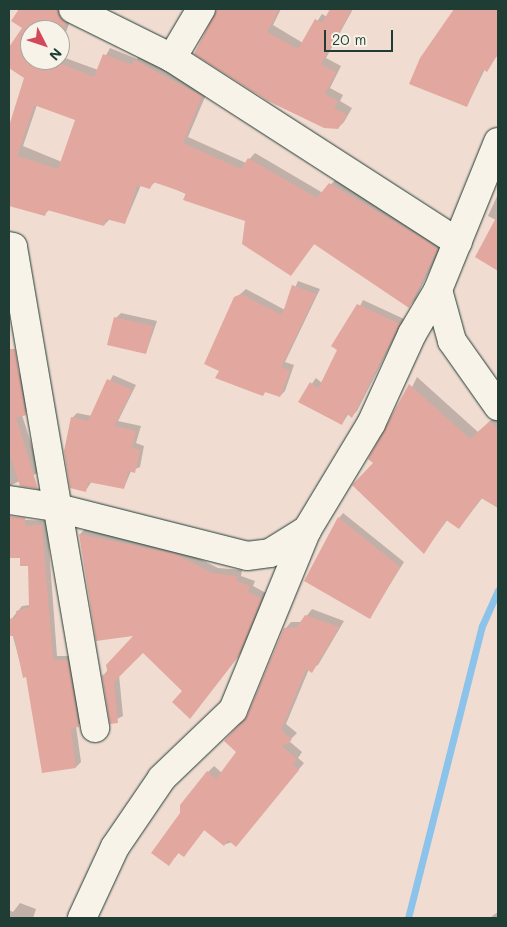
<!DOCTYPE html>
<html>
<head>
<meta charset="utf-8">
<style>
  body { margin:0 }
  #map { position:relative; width:507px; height:927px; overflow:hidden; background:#f1dcd2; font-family:Mali,sans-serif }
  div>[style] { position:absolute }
  .shadow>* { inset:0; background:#0003 }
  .stream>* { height:7px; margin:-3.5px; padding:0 3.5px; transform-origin:3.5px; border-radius:3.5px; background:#8bc3ea }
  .building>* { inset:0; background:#e2a89f }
  .roads { filter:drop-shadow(0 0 1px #1f3d34) drop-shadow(0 0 1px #1f3d34) }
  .minor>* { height:28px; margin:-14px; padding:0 14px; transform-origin:14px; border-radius:14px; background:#f7f3e8 }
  span { translate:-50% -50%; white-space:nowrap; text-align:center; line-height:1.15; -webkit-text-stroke:4.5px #f7f3e8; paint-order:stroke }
  .frame { position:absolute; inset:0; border:10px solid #1f3d34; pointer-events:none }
  .north { position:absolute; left:20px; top:20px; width:50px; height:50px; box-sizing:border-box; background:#f7f3e8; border:1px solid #a1aaa0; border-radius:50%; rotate:131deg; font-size:14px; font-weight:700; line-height:20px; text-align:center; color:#1f3d34 }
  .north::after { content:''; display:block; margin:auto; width:18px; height:22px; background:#d1495b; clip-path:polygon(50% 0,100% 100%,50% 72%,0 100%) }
  .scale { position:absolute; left:324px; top:30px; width:69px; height:22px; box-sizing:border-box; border:2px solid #1f3d34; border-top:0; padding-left:6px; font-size:15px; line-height:18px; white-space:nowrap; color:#1f3d34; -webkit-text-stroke:4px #f7f3e8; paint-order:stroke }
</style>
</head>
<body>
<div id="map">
  <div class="shadow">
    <i style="clip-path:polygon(evenodd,20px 9px,67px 9px,72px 16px,60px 48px,60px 30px,30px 30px,30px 60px,60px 60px,60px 56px,98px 70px,110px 48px,137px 59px,141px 54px,208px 90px,188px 137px,246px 163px,255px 153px,323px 193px,337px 178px,443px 243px,415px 300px,409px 306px,315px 243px,291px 274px,246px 220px,156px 181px,149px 188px,141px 185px,125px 223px,110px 219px,104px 225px,50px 209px,44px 215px,24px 199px,9px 195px,9px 130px,26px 78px,9px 66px,9px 49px,24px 28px,13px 20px,20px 9px,37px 105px,77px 120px,62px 162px,23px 146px,37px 105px)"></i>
    <i style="clip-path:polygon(218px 9px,281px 9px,273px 25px,303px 43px,322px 14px,327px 17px,331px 9px,353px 9px,326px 58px,341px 66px,330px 88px,343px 95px,340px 101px,352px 108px,344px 122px,338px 128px,216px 17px)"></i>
    <i style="clip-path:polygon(463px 9px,498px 9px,498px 55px,485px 69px,467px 106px)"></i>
    <i style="clip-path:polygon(498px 194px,498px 270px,477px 256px,496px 220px,488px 216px)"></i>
    <i style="clip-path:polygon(298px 281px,320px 289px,285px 362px,294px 365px,285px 391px,280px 396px,266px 391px,263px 395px,220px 371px,236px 298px,246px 289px,285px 310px)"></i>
    <i style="clip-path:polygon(363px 300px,404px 319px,357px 411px,352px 416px,349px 413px,342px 424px,299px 402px,316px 378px,322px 383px)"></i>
    <i style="clip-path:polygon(121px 313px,157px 321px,146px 353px,116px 318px)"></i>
    <i style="clip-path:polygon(24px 372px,30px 409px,22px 415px,40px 472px,9px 486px,9px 377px)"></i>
    <i style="clip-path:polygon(113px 375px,136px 385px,118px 421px,141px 426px,136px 443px,144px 446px,140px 467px,131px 471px,124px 488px,92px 481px,86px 490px,72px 418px,77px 413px,92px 416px)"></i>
    <i style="clip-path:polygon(417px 377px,478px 432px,498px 414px,498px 504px,483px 497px,459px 528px,448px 519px,424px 552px,375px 463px)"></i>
    <i style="clip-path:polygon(343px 513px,404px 562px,369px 618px,339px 518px)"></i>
    <i style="clip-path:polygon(9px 519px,47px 521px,57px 656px,72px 656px,83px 721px,76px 726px,81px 762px,76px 767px,43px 772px,27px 676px,24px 677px,9px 622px,22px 606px,30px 605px,29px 565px,21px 557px,9px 557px)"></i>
    <i style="clip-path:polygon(85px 529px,180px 549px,218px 568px,242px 570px,241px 576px,255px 581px,253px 586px,266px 593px,243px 650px,190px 718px,183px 691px,143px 651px,119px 675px,123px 716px,111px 722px,103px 676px,136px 634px,80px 534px)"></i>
    <i style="clip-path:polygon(312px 609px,344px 621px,318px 665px,309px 669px,286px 724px,297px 733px,289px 741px,302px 752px,298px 758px,304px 763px,242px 839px,223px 845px,205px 829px,184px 856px,179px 852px,175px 858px,181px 813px,208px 772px,214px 766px,222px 773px,238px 752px,285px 629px,291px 622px,302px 622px)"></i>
    <i style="clip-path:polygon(20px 903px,36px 909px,33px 918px,9px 918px,9px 910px,13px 912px)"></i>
    <i style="clip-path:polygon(498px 912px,498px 918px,490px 918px,495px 914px)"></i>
  </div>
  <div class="stream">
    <i style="left:408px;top:918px;width:301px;rotate:-75.8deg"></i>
    <i style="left:482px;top:626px;width:39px;rotate:-66deg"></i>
  </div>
  <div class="building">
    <i style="clip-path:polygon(evenodd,19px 9px,58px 9px,66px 23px,60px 40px,60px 30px,30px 30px,30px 60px,52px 60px,94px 77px,103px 54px,132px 65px,134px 60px,202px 96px,183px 143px,241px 169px,248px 158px,317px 198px,329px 183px,427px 241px,438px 249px,409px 308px,314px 244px,291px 276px,242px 244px,245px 221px,183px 200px,186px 193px,153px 182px,150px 189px,137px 185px,125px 224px,106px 219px,104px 226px,47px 210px,45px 216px,9px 206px,9px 126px,24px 78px,9px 68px,9px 47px,22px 28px,11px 21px,19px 9px,34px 105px,75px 120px,58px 169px,17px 156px,34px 105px)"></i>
    <i style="clip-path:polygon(217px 9px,279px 9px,267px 32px,298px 49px,315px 19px,322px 23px,330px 9px,352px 9px,321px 64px,336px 72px,325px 94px,338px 101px,334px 108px,347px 115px,338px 129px,324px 128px,268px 101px,194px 54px)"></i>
    <i style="clip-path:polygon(454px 9px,498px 9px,498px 54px,487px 72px,483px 69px,467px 107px,409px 84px,420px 58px)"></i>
    <i style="clip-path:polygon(498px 214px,498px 271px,475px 257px)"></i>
    <i style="clip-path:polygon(292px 285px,316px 294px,281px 367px,290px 370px,280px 397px,265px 392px,263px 396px,215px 378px,219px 371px,204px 364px,234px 297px,241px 294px,282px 315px)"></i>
    <i style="clip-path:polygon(357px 304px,400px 324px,352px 418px,346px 413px,342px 425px,298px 402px,310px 382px,318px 389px,337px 350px,331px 346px)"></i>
    <i style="clip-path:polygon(114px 317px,153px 326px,146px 354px,107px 345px)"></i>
    <i style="clip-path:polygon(9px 349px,15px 349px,26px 415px,16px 418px,38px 489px,20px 486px,9px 452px)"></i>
    <i style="clip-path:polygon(107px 379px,132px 390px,114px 426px,136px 431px,132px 448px,140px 450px,135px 473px,128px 471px,124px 489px,88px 482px,86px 492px,70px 488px,64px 451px,71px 417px,88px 421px)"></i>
    <i style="clip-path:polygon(409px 384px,470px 439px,490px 421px,498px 430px,498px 508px,481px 498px,459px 529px,446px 520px,424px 554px,352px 485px,373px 463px,368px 459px)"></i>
    <i style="clip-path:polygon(9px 516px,25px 518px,25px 526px,42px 525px,53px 660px,68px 660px,79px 727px,71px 728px,76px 768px,42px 773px,26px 677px,23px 678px,14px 636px,9px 636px,9px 619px,17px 617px,16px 611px,29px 608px,28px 566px,20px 566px,20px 558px,9px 558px)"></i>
    <i style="clip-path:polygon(338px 517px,400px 567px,370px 619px,304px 581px)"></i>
    <i style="clip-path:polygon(79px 534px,175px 554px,212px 573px,238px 576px,236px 581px,250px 586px,248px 592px,262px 599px,238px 657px,190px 719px,172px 702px,182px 691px,143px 653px,114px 682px,118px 723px,110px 724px,102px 675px,108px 674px,106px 665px,133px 636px,96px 641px)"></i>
    <i style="clip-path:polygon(305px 615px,339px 627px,312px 673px,306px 669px,281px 730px,292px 740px,282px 746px,297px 759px,293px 765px,299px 770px,236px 847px,228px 840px,224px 846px,204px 830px,184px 857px,178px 853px,169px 866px,151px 853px,180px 813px,180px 805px,207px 771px,216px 779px,236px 752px,224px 741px,247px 716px,284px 628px,297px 627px)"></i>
  </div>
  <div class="roads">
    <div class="minor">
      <i style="left:73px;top:9px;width:110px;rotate:26.3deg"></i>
      <i style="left:172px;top:58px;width:340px;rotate:32.8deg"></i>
      <i style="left:172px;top:58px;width:57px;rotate:-59.4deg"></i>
      <i style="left:498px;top:142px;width:160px;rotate:112.1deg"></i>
      <i style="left:438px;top:290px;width:53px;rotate:74.6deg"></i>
      <i style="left:452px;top:341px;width:80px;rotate:54.7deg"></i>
      <i style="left:9px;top:246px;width:4px;rotate:14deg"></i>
      <i style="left:13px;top:247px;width:488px;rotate:80.3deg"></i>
      <i style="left:9px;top:500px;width:46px;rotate:8.8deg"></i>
      <i style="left:54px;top:507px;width:199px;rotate:14.2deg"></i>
      <i style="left:247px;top:556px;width:23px;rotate:-7deg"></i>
      <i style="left:270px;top:553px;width:44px;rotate:-31.9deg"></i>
      <i style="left:82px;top:918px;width:78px;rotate:-65.1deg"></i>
      <i style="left:115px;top:847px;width:83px;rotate:-55.7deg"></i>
      <i style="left:162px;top:778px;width:98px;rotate:-43.8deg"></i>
      <i style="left:233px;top:710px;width:195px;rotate:-67.7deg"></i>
      <i style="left:307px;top:530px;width:124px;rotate:-58.9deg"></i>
      <i style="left:371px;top:424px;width:99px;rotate:-65.5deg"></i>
      <i style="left:412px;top:334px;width:51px;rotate:-59.4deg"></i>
    </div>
  </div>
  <div class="frame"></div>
  <div class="north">N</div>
  <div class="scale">20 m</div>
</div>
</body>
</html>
